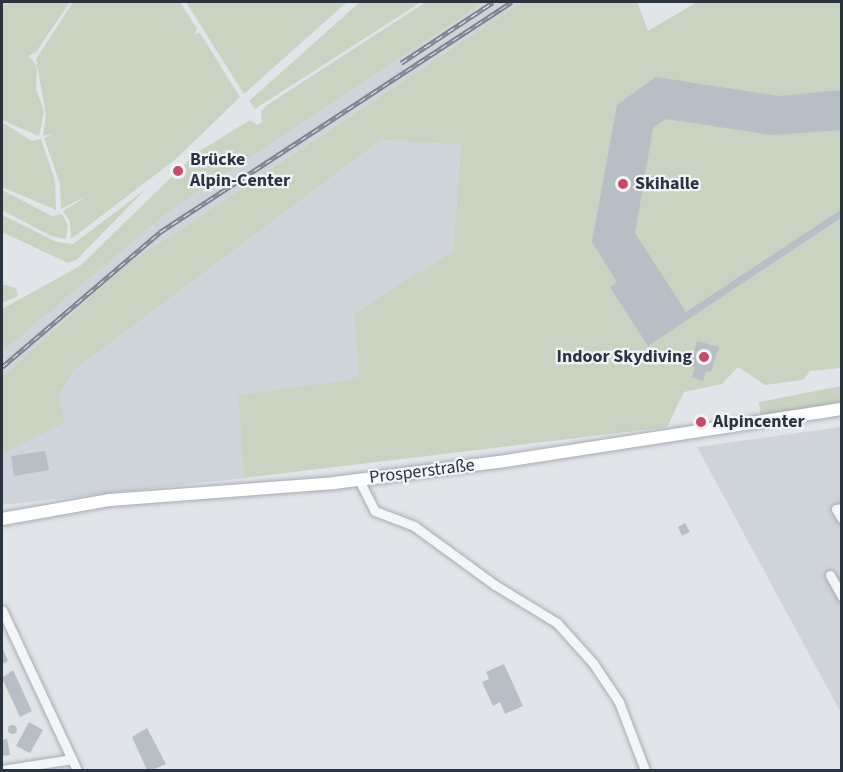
<!DOCTYPE html>
<html>
<head>
<meta charset="utf-8">
<style>
  body { margin:0 }
  #map { position:relative; width:843px; height:772px; overflow:hidden; background:#e1e5e9; font-family:"Source Sans 3",sans-serif }
  div>[style] { position:absolute }
  .built>* { inset:0; background:#cfd4db }
  .green>* { inset:0; background:#c8d3c2 }
  .building>* { inset:0; background:#b8bec6 }
  .round { border-radius:50% }
  .roads { filter:drop-shadow(0 0 2px #a6acb3) drop-shadow(0 0 2px #a6acb3) }
  .minor>* { height:9px; margin:-4.5px; padding:0 4.5px; transform-origin:4.5px; border-radius:4.5px; background:#f3f5f7 }
  .secondary>* { height:12px; margin:-6px; padding:0 6px; transform-origin:6px; border-radius:6px; background:#fff }
  .rail>* { height:4.5px; margin-top:-2.25px; transform-origin:0; background:repeating-linear-gradient(90deg,#f0f4f7 0 7px,#7b8692 0 14px); box-sizing:border-box; border-block:2px solid #7b8692 }
  .dots>* { width:16px; height:16px; translate:-50% -50%; box-sizing:border-box; border:3px solid #f0f4f7; border-radius:50% }
  span { translate:-50% -50%; white-space:nowrap; text-align:center; line-height:1.15; -webkit-text-stroke:4.5px #f0f4f7; paint-order:stroke }
  .poi-label { font-size:18px; color:#2a3440; font-weight:700 }
  .left { translate:0 -50%; text-align:left }
  .right { translate:-100% -50%; text-align:right }
  .street-label { font-size:18px; color:#2a3440 }
  .frame { position:absolute; inset:0; border:3px solid #2a3440; pointer-events:none }
</style>
</head>
<body>
<div id="map">
  <div class="built">
    <i style="clip-path:polygon(485px 2px,522px 2px,126px 265px,2px 377px,2px 352px,173px 208px)"></i>
    <i style="clip-path:polygon(381px 140px,461px 145px,453px 251px,354px 313px,359px 378px,238px 395px,244px 478px,2px 505px,2px 454px,18px 444px,59px 396px,73px 371px)"></i>
    <i style="clip-path:polygon(841px 427px,841px 713px,697px 447px)"></i>
  </div>
  <div class="green">
    <i style="clip-path:polygon(2px 2px,70px 2px,36px 52px,29px 56px,37px 66px,36px 89px,44px 111px,39px 136px,2px 120px)"></i>
    <i style="clip-path:polygon(73px 2px,180px 2px,197px 29px,195px 34px,200px 33px,240px 97px,176px 159px,71px 239px,70px 221px,63px 211px,89px 195px,61px 209px,60px 184px,44px 138px,55px 133px,43px 136px,46px 115px,36px 59px)"></i>
    <i style="clip-path:polygon(186px 2px,347px 2px,244px 94px)"></i>
    <i style="clip-path:polygon(360px 2px,421px 2px,255px 109px,249px 101px)"></i>
    <i style="clip-path:polygon(426px 2px,485px 2px,173px 208px,2px 352px,2px 309px,80px 266px,195px 154px,250px 120px,258px 125px,262px 122px,261px 112px,267px 105px)"></i>
    <i style="clip-path:polygon(522px 2px,637px 2px,648px 31px,697px 2px,841px 2px,841px 368px,810px 371px,803px 380px,765px 385px,738px 367px,722px 384px,684px 392px,667px 427px,244px 478px,238px 395px,359px 378px,354px 313px,453px 251px,461px 145px,381px 140px,73px 371px,59px 396px,64px 423px,2px 454px,2px 377px,126px 265px)"></i>
    <i style="clip-path:polygon(2px 122px,32px 141px,41px 139px,55px 181px,56px 210px,2px 187px)"></i>
    <i style="clip-path:polygon(146px 189px,76px 260px,68px 263px,2px 232px,2px 215px,57px 242px,73px 244px)"></i>
    <i style="clip-path:polygon(2px 190px,52px 216px,62px 214px,68px 226px,66px 239px,51px 236px,2px 210px)"></i>
    <i style="clip-path:polygon(2px 284px,16px 288px,18px 296px,2px 303px)"></i>
    <i style="clip-path:polygon(841px 386px,841px 402px,761px 418px,759px 402px)"></i>
  </div>
  <div class="building">
    <i style="clip-path:polygon(656px 77px,779px 96px,842px 90px,842px 130px,772px 135px,666px 119px,653px 128px,635px 233px,686px 312px,842px 209px,842px 217px,648px 346px,610px 287px,617px 282px,592px 242px,617px 105px)"></i>
    <i style="clip-path:polygon(697px 341px,719px 347px,711px 372px,706px 371px,703px 381px,692px 377px,695px 367px,689px 366px)"></i>
    <i style="clip-path:polygon(45px 451px,49px 470px,14px 476px,11px 456px)"></i>
    <i style="clip-path:polygon(685px 523px,690px 532px,682px 536px,678px 527px)"></i>
    <i style="clip-path:polygon(2px 647px,8px 661px,2px 664px)"></i>
    <i style="clip-path:polygon(504px 664px,523px 706px,505px 714px,500px 702px,493px 706px,482px 682px,489px 679px,486px 672px)"></i>
    <i style="clip-path:polygon(13px 670px,32px 711px,20px 717px,2px 678px)"></i>
    <i style="clip-path:polygon(29px 722px,43px 730px,30px 753px,16px 746px)"></i>
    <i class="round" style="left:7.5px;top:724.5px;width:9px;height:9px"></i>
    <i style="clip-path:polygon(147px 728px,166px 764px,152px 770px,147px 770px,132px 737px)"></i>
    <i style="clip-path:polygon(7px 739px,10px 755px,2px 756px,2px 740px)"></i>
  </div>
  <div class="roads">
    <div class="minor">
      <i style="left:359px;top:480px;width:35px;rotate:63deg"></i>
      <i style="left:375px;top:511px;width:42px;rotate:21deg"></i>
      <i style="left:414px;top:526px;width:100px;rotate:36.1deg"></i>
      <i style="left:495px;top:585px;width:73px;rotate:31.5deg"></i>
      <i style="left:557px;top:623px;width:54px;rotate:48deg"></i>
      <i style="left:593px;top:663px;width:47px;rotate:56.3deg"></i>
      <i style="left:619px;top:702px;width:73px;rotate:69.1deg"></i>
      <i style="left:842px;top:508px;width:6px;rotate:171deg"></i>
      <i style="left:836px;top:509px;width:12px;rotate:59deg"></i>
      <i style="left:830px;top:575px;width:25px;rotate:61deg"></i>
      <i style="left:2px;top:610px;width:177px;rotate:64.9deg"></i>
      <i style="left:2px;top:770px;width:71px;rotate:-8.9deg"></i>
    </div>
    <div class="secondary">
      <i style="left:2px;top:519px;width:110px;rotate:-10deg"></i>
      <i style="left:110px;top:500px;width:225px;rotate:-4.3deg"></i>
      <i style="left:334px;top:483px;width:166px;rotate:-7.3deg"></i>
      <i style="left:499px;top:462px;width:347px;rotate:-8.8deg"></i>
    </div>
  </div>
  <div class="rail">
    <i style="left:401px;top:63px;width:110px;rotate:-33.5deg"></i>
    <i style="left:2px;top:367px;width:208px;rotate:-40.5deg"></i>
    <i style="left:160px;top:232px;width:420px;rotate:-33.2deg"></i>
  </div>
  <div class="dots">
    <i style="left:178px;top:171px;background:#ca4969"></i>
    <i style="left:623px;top:184px;background:#ca4969"></i>
    <i style="left:704px;top:357px;background:#ca4969"></i>
    <i style="left:701px;top:422px;background:#ca4969"></i>
  </div>
  <div class="poi-label">
    <span class="left" style="left:190px;top:171px">Brücke<br>Alpin-Center</span>
    <span class="left" style="left:635px;top:184px">Skihalle</span>
    <span class="right" style="left:692px;top:357px">Indoor Skydiving</span>
    <span class="left" style="left:713px;top:422px">Alpincenter</span>
  </div>
  <div class="street-label">
    <span style="left:422px;top:472px;rotate:-7deg">Prosperstraße</span>
  </div>
  <div class="frame"></div>
</div>
</body>
</html>
